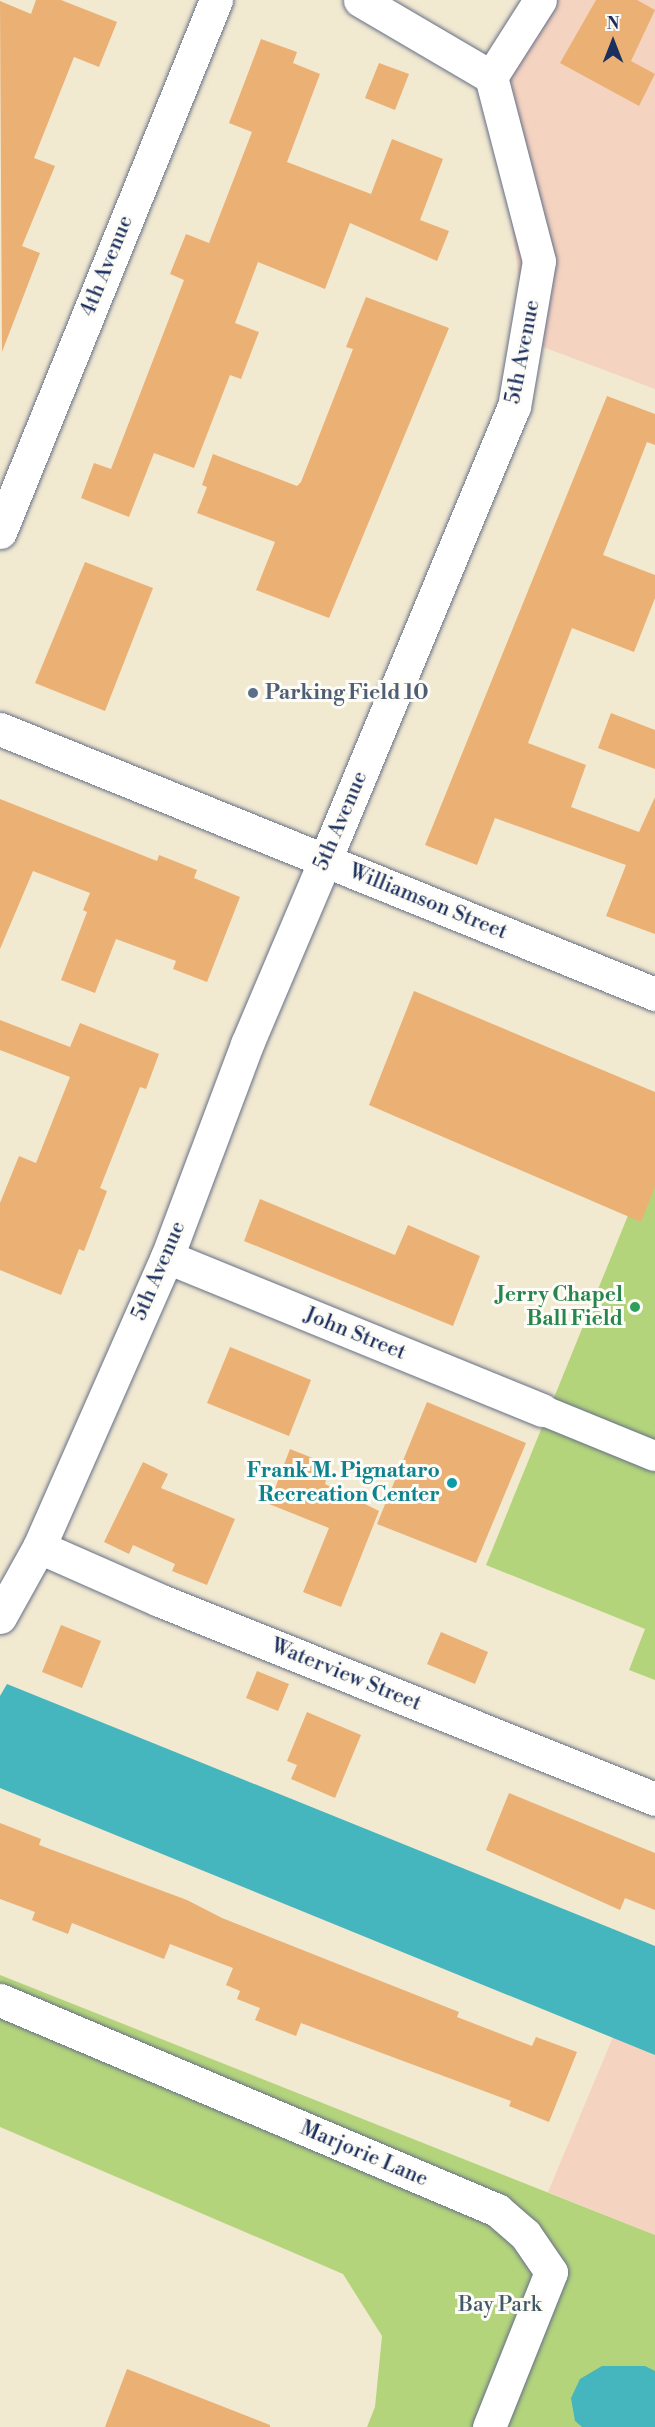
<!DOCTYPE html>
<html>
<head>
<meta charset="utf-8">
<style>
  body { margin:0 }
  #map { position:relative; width:655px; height:2427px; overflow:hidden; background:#f2e9d1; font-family:"Libre Bodoni",serif }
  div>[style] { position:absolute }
  .built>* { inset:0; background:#f5d3c1 }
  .green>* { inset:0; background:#b4d47c }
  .water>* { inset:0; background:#45b5be }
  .building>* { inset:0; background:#ebb074 }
  .roads { filter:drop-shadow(0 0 2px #667086) drop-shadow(0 0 2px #667086) }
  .pedestrian>* { height:30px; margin:-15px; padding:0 15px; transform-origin:15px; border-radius:15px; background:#fff }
  .minor>* { height:33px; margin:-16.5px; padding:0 16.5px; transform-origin:16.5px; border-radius:16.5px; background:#fff }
  .tertiary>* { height:33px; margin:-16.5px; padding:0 16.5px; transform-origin:16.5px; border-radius:16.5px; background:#fff }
  .dots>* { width:16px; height:16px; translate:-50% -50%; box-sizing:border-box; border:3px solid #fdfcf7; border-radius:50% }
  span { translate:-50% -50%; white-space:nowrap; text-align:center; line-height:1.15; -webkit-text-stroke:6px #fdfcf7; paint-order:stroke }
  .street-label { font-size:21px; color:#1b2f5e }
  .service-label { font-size:21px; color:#4e5e75; font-weight:700 }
  .left { translate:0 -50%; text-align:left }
  .leisure-label { font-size:21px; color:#27864d; font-weight:700 }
  .right { translate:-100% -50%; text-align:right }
  .culture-label { font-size:21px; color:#0d838f; font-weight:700 }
  .park-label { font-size:21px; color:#415866 }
  .north { position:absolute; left:583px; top:12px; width:60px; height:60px; -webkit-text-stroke:4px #fdfcf7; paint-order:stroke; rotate:0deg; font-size:16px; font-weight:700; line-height:24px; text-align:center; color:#1b2f5e }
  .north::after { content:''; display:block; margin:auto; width:21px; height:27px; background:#1b2f5e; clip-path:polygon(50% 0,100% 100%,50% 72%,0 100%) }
</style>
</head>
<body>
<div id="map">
  <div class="built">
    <i style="clip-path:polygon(546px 0,655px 0,655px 389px,527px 341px,498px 117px,525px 31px)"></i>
    <i style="clip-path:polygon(613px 2037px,655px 2055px,655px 2235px,548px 2192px)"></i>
  </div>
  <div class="green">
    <i style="clip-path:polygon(655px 1149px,655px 1680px,629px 1670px,645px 1629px,486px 1565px)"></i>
    <i style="clip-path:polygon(0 1975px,655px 2235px,655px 2427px,367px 2427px,375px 2407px,382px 2336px,343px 2274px,0 2127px)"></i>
  </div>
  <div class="water">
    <i style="clip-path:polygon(7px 1684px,655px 1946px,655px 2055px,0 1788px,0 1696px)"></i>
    <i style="clip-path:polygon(602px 2366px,645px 2366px,655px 2371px,655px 2427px,582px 2427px,575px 2421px,571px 2398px,580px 2379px)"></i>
  </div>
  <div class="building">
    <i style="clip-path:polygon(36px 0,61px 0,117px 22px,99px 67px,74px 57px,34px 158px,55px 166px,22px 246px,40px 253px,2px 352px,0 1px,31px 14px)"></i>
    <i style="clip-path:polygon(596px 0,637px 0,655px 10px,631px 61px,655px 74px,639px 106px,560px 63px)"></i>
    <i style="clip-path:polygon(261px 39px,297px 52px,293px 63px,320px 74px,287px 162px,371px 194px,392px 139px,443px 159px,420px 220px,449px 231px,437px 261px,350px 223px,325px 289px,258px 262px,235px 323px,259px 332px,241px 379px,230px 375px,194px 468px,154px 453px,129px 517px,81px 498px,94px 463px,111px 469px,184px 280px,170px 274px,186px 234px,209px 243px,252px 132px,229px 123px)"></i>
    <i style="clip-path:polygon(379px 63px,409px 74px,395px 110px,365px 98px)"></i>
    <i style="clip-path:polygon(366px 297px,449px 328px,329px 618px,256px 590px,275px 542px,197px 513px,207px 487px,202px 485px,213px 454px,297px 486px,301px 482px,353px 349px,346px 347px)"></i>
    <i style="clip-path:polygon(607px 396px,655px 414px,655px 445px,647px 442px,603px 555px,655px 575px,655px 598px,634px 652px,572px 628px,528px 743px,586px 765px,571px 807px,639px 832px,655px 797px,655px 934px,606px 916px,626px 865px,495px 818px,477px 865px,425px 845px)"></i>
    <i style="clip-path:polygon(85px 562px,153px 588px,105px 711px,35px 683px)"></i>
    <i style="clip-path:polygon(611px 713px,655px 730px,655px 769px,598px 748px)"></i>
    <i style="clip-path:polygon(0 799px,157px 861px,159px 855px,197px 870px,194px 878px,240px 897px,207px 982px,173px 969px,176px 961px,116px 939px,95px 993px,61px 980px,87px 912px,83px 910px,90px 893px,33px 871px,0 949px)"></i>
    <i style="clip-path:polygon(414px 991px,655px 1092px,655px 1186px,641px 1222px,369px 1105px)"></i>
    <i style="clip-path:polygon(0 1020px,70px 1047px,80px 1023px,159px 1054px,146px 1089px,140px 1087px,100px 1188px,107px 1191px,84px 1251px,79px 1249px,61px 1295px,0 1270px,0 1203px,19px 1156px,36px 1163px,70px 1077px,0 1050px)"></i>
    <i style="clip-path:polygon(260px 1199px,395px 1255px,408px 1225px,480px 1256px,453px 1326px,244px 1241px)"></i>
    <i style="clip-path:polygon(230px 1347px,311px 1380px,289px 1436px,207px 1403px)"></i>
    <i style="clip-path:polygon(427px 1402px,526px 1443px,476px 1563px,377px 1524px)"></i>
    <i style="clip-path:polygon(290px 1449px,330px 1465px,325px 1484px,379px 1511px,341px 1607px,303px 1592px,329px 1528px,269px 1504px)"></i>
    <i style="clip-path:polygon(143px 1462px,168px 1474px,161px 1488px,235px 1519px,207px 1585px,172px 1571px,175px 1564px,133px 1545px,129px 1554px,104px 1542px)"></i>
    <i style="clip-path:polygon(61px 1625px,101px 1641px,82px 1688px,42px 1672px)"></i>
    <i style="clip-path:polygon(441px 1632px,488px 1652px,475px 1684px,427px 1664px)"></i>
    <i style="clip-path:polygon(257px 1671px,289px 1684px,278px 1711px,246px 1698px)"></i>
    <i style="clip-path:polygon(307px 1712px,361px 1735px,335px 1798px,291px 1779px,297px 1765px,287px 1761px)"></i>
    <i style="clip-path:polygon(509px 1793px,655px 1853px,655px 1910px,625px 1898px,620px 1910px,486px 1850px)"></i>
    <i style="clip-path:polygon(0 1823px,41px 1839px,39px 1845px,187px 1900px,222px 1918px,459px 2012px,457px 2017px,532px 2046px,536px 2037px,577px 2052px,549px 2122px,509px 2106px,511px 2101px,301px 2023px,296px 2036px,255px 2020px,260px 2008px,237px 1999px,240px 1991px,226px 1985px,233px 1968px,170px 1944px,164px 1959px,72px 1923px,68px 1934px,32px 1920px,35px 1912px,0 1899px)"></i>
    <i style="clip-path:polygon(127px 2369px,270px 2425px,270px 2427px,105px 2427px)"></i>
  </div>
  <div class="roads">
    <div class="pedestrian">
      <i style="left:542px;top:1410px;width:122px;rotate:22.2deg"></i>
    </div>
    <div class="minor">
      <i style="left:360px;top:0;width:152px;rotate:30.4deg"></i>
      <i style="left:0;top:532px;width:574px;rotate:-67.9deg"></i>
      <i style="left:0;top:729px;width:707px;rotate:22.03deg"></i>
      <i style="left:167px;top:1257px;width:405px;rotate:22.2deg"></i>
      <i style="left:39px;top:1547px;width:131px;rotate:23.8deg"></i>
      <i style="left:159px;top:1600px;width:534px;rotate:21.86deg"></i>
      <i style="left:0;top:1617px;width:80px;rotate:-60.9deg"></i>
      <i style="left:39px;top:1547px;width:317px;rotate:-66.2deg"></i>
      <i style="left:167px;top:1257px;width:228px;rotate:-69.4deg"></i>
      <i style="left:247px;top:1044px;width:200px;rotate:-67deg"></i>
      <i style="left:0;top:2000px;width:540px;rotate:22.91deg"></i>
      <i style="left:497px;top:2210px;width:37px;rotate:41deg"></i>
      <i style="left:525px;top:2234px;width:46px;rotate:55.6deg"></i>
      <i style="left:551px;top:2272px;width:167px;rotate:111.8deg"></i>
    </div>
    <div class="tertiary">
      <i style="left:325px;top:860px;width:491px;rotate:-67.4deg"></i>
      <i style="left:514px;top:407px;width:148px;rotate:-80.3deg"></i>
      <i style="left:539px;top:261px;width:190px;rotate:-104.6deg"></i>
      <i style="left:491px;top:77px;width:91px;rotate:-57.5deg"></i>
    </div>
  </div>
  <div class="dots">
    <i style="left:253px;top:693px;background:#5c6f8a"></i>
    <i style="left:635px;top:1307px;background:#2e9e5b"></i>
    <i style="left:452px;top:1483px;background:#0f9aa8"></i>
  </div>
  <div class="street-label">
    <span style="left:107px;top:266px;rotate:-68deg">4th Avenue</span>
    <span style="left:523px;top:352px;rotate:-79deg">5th Avenue</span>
    <span style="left:341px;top:821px;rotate:-67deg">5th Avenue</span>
    <span style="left:428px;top:902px;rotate:22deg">Williamson Street</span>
    <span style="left:159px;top:1271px;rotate:-67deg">5th Avenue</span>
    <span style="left:355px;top:1334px;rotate:22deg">John Street</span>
    <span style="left:346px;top:1675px;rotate:22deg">Waterview Street</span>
    <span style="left:364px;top:2154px;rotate:23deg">Marjorie Lane</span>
  </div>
  <div class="service-label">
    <span class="left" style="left:265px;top:693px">Parking Field 10</span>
  </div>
  <div class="leisure-label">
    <span class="right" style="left:623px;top:1307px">Jerry Chapel<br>Ball Field</span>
  </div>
  <div class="culture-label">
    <span class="right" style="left:440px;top:1483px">Frank M. Pignataro<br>Recreation Center</span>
  </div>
  <div class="park-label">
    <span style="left:500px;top:2305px">Bay Park</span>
  </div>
  <div class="north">N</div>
</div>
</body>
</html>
